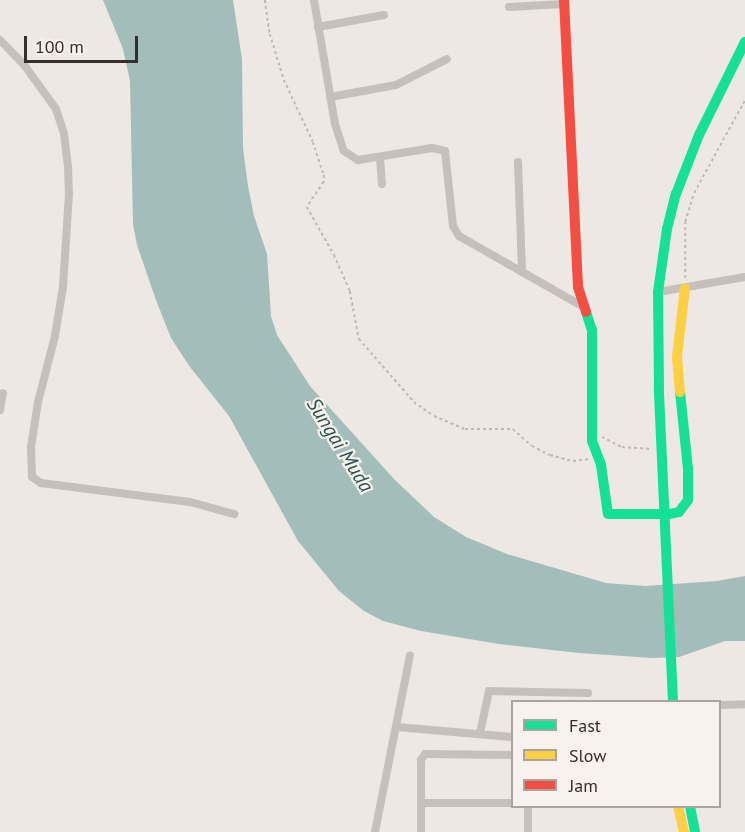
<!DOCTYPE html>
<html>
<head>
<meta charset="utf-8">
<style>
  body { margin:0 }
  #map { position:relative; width:745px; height:832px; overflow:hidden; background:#ede8e4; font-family:"PT Sans",sans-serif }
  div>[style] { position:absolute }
  .water>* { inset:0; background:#a2bdba }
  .path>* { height:1.5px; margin-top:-0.75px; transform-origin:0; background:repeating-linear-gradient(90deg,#bfb8b5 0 3px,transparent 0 6px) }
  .street>* { height:8px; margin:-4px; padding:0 4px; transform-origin:4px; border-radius:4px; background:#c6c0bd }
  .fast>* { height:10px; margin:-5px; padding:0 5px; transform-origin:5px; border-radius:5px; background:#16e098 }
  .slow>* { height:10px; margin:-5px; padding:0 5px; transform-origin:5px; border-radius:5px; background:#ffcf43 }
  .jam>* { height:10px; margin:-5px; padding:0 5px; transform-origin:5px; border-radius:5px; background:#f24e42 }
  span { translate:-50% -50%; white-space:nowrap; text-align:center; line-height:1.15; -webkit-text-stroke:4.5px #f8f1ec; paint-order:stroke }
  .water-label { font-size:20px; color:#245452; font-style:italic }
  .legend { position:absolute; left:511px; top:700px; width:210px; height:108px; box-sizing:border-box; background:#f8f1ec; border:2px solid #aba39f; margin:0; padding:8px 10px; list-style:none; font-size:18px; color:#372d2b }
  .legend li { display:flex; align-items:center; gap:12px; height:30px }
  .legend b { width:30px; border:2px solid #aba39f }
  .scale { position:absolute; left:24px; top:36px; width:114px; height:27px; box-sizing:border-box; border:3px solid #372d2b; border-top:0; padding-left:8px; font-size:18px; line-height:21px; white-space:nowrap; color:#372d2b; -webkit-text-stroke:4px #f8f1ec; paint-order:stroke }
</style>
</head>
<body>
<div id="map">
  <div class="water">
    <i style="clip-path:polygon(103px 0,233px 0,242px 59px,243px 148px,248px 186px,254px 216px,267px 254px,271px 316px,277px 335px,310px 386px,394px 479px,434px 517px,466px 537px,507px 554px,606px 583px,645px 586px,717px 581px,745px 576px,745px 641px,725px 641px,679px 657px,652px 658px,579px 653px,499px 644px,421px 631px,383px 621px,364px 611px,339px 591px,298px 541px,229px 416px,190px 367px,171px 338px,156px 300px,137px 245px,133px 224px,130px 81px,123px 49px)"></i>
  </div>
  <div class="path">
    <i style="left:265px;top:0;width:34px;rotate:82deg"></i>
    <i style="left:270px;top:34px;width:48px;rotate:73.1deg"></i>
    <i style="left:284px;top:80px;width:68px;rotate:64.9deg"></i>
    <i style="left:313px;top:142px;width:35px;rotate:72deg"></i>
    <i style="left:324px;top:175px;width:7px;rotate:90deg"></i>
    <i style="left:324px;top:182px;width:30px;rotate:124deg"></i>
    <i style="left:307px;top:207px;width:55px;rotate:60.6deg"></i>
    <i style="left:334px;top:255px;width:39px;rotate:66deg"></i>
    <i style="left:350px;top:291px;width:49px;rotate:79.4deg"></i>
    <i style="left:359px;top:339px;width:84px;rotate:48.9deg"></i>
    <i style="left:414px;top:402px;width:24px;rotate:35deg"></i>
    <i style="left:434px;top:416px;width:34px;rotate:23deg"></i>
    <i style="left:465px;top:429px;width:48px"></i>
    <i style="left:513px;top:429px;width:25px;rotate:42deg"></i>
    <i style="left:532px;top:446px;width:20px;rotate:27deg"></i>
    <i style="left:550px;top:455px;width:24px;rotate:15deg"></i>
    <i style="left:573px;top:461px;width:17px;rotate:-7deg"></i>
    <i style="left:685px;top:278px;width:56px;rotate:-90deg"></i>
    <i style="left:685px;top:222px;width:30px;rotate:-73deg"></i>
    <i style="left:694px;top:193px;width:106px;rotate:-61.3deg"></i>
    <i style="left:602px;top:437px;width:22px;rotate:27deg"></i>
    <i style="left:622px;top:447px;width:30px;rotate:4deg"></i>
  </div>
  <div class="street">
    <i style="left:314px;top:0;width:126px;rotate:80.4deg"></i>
    <i style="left:335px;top:124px;width:28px;rotate:72deg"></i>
    <i style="left:344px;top:151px;width:17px;rotate:33deg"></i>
    <i style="left:358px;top:160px;width:75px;rotate:-9.2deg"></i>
    <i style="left:432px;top:148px;width:13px;rotate:13deg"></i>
    <i style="left:445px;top:151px;width:75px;rotate:83.9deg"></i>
    <i style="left:453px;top:226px;width:12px;rotate:59deg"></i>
    <i style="left:459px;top:236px;width:145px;rotate:29.7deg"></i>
    <i style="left:509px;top:7px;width:55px;rotate:-3.1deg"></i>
    <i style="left:318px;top:27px;width:67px;rotate:-10.3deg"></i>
    <i style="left:0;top:40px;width:36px;rotate:46deg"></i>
    <i style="left:25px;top:66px;width:53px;rotate:54.2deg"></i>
    <i style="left:56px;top:109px;width:26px;rotate:72deg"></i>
    <i style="left:64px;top:134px;width:33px;rotate:83deg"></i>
    <i style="left:68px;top:167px;width:27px;rotate:88deg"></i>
    <i style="left:69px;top:194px;width:93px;rotate:93.7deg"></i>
    <i style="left:63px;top:287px;width:50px;rotate:99.3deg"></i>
    <i style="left:55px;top:336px;width:68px;rotate:104.4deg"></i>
    <i style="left:38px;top:402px;width:46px;rotate:98.8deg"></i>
    <i style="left:31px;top:447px;width:30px;rotate:88deg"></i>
    <i style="left:32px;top:477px;width:11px;rotate:34deg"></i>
    <i style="left:41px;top:483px;width:150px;rotate:7.3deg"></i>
    <i style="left:190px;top:502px;width:46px;rotate:15.3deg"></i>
    <i style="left:330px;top:97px;width:67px;rotate:-10.3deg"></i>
    <i style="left:396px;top:85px;width:57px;rotate:-27deg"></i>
    <i style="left:380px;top:157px;width:27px;rotate:86deg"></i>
    <i style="left:518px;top:162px;width:110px;rotate:87.9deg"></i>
    <i style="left:658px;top:292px;width:88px;rotate:-9.8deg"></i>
    <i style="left:0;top:410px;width:17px;rotate:-80deg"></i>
    <i style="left:720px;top:705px;width:25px;rotate:-2deg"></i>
    <i style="left:397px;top:727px;width:115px;rotate:5deg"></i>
    <i style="left:480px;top:733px;width:43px;rotate:-77.9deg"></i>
    <i style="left:489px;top:691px;width:99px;rotate:1.2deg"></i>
    <i style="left:421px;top:803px;width:91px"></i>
    <i style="left:375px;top:832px;width:180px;rotate:-78.8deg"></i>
    <i style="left:421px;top:832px;width:72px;rotate:-90deg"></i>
    <i style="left:421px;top:760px;width:7px;rotate:-56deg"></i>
    <i style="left:425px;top:754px;width:87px;rotate:0.7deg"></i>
    <i style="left:528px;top:832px;width:26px;rotate:-90deg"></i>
  </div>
  <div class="fast">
    <i style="left:586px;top:312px;width:19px;rotate:72deg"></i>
    <i style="left:592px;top:330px;width:111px;rotate:90deg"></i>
    <i style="left:592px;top:441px;width:26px;rotate:69deg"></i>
    <i style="left:601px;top:465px;width:49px;rotate:81.9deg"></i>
    <i style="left:608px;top:514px;width:61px"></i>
    <i style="left:669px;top:514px;width:10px;rotate:-11deg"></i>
    <i style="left:679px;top:512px;width:15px;rotate:-53deg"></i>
    <i style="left:688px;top:500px;width:31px;rotate:-90deg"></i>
    <i style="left:688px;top:469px;width:77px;rotate:-95.9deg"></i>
    <i style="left:673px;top:702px;width:314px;rotate:-92.6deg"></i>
    <i style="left:659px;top:388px;width:96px;rotate:-90.6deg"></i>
    <i style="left:658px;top:292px;width:64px;rotate:-81.9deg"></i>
    <i style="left:667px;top:229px;width:36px;rotate:-76deg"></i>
    <i style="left:676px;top:194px;width:63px;rotate:-68.7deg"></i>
    <i style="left:699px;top:135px;width:104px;rotate:-63.7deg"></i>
    <i style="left:690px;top:806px;width:26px;rotate:79deg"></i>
  </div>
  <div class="slow">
    <i style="left:680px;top:392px;width:35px;rotate:-95deg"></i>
    <i style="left:677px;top:357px;width:69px;rotate:-83.4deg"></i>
    <i style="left:678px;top:806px;width:27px;rotate:77deg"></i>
  </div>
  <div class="jam">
    <i style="left:564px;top:0;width:287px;rotate:87.2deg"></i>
    <i style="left:578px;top:287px;width:26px;rotate:72deg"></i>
  </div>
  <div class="water-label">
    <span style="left:340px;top:445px;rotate:58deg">Sungai Muda</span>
  </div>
  <ul class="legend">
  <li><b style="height:8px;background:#16e098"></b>Fast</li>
  <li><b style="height:8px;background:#ffcf43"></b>Slow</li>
  <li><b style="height:8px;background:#f24e42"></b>Jam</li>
  </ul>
  <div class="scale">100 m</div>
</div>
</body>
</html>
